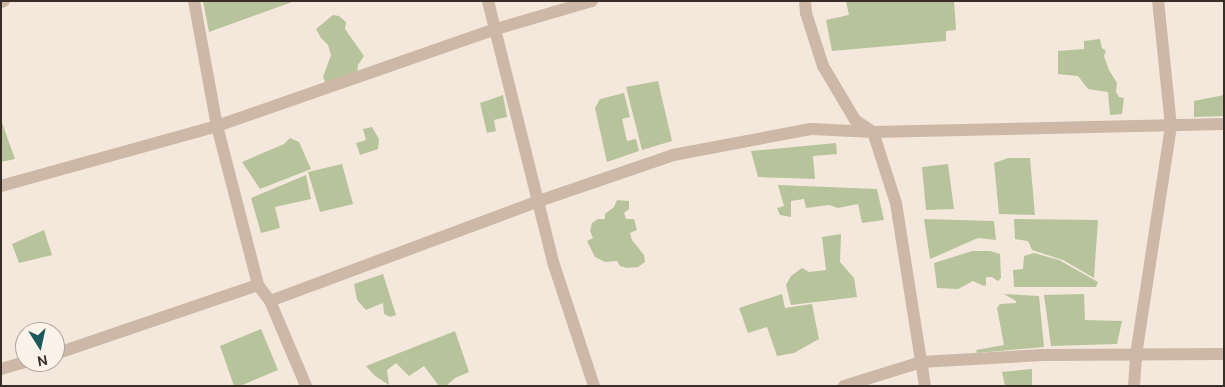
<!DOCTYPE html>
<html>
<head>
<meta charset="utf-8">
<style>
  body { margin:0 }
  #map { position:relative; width:1225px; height:387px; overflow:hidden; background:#f4e8dc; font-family:Ubuntu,sans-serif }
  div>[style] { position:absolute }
  .green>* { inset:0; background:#b7c49b }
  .minor>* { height:12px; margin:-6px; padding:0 6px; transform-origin:6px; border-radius:6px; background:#cdb8a7 }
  span { translate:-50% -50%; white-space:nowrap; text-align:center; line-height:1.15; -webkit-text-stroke:4px #fbf2e9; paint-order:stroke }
  .frame { position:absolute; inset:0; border:2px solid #392d28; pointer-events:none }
  .north { position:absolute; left:15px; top:322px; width:50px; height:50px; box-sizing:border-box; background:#fbf2e9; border:1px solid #ada39c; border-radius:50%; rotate:170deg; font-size:14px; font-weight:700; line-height:20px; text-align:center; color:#392d28 }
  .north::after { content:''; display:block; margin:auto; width:18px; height:22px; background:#1a5a5d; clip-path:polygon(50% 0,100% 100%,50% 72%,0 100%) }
</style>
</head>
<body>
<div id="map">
  <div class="green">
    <i style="clip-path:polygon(203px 1px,295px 1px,209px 32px)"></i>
    <i style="clip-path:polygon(846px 1px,954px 1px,956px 30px,946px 31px,946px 41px,832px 51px,826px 20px,849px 15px)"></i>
    <i style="clip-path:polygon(333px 15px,339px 16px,346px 22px,345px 29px,364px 56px,358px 65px,357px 75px,327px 86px,323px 77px,331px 55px,328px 45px,321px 38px,316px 29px)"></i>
    <i style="clip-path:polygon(1100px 39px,1102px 48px,1106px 51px,1104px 56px,1109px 70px,1117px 83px,1116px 92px,1119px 97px,1124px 98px,1122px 114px,1110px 115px,1108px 92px,1088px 89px,1078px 76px,1058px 74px,1058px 51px,1084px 49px,1084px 41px)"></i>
    <i style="clip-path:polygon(658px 81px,672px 141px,642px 150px,626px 87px)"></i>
    <i style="clip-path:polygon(624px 93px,630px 117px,622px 119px,627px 141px,636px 139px,639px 151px,607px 162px,595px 108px,600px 99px)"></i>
    <i style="clip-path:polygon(503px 95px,507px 117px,494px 120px,496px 131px,487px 133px,480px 103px)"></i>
    <i style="clip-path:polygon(1224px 95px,1224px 116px,1194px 117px,1194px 101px)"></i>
    <i style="clip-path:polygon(1px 120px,15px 159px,1px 162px)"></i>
    <i style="clip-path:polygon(372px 127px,379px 139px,378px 149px,360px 155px,356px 143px,366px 140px,363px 129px)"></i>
    <i style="clip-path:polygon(290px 138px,299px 142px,311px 169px,260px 189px,242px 162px,284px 144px)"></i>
    <i style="clip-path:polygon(836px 143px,837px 154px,813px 156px,815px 179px,758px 177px,751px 151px)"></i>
    <i style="clip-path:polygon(1008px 158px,1030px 158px,1035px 215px,999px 214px,994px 163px)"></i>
    <i style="clip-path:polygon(342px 164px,353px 204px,320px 212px,308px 172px)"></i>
    <i style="clip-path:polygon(948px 164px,954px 209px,926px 210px,922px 167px)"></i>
    <i style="clip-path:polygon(306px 175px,311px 199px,275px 207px,280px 228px,261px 233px,251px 198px)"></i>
    <i style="clip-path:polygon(778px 185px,877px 189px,884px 220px,862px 223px,858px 204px,838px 208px,829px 205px,806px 208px,804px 199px,791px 201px,791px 217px,780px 215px,777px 208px,784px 206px)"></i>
    <i style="clip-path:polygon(617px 200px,629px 201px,629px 209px,624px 213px,626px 219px,634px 219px,637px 230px,630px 233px,632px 240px,644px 255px,645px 262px,638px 267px,627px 268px,620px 266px,617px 261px,605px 262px,595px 257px,587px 241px,593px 238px,590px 231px,592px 223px,598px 219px,605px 219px,605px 214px,614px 207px)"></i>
    <i style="clip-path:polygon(924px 219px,994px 221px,996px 240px,978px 238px,930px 259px)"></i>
    <i style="clip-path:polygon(1014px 219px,1098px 220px,1094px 278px,1063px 260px,1032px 250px,1028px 241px,1015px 239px)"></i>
    <i style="clip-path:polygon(44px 230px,52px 255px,19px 263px,12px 244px)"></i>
    <i style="clip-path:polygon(841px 234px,840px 262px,854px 278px,857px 297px,791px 305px,786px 285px,791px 276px,802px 268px,809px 272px,826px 270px,822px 237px)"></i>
    <i style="clip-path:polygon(972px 251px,990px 251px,1000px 254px,1001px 278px,998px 281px,992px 277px,986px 277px,986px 285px,984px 286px,973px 281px,958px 289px,937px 288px,934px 263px)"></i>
    <i style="clip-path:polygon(1034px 253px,1059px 260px,1098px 282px,1096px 287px,1014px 287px,1013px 270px,1023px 269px,1024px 256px)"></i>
    <i style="clip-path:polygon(383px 274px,396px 315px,390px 317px,384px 314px,383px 303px,366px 310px,357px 300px,354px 284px)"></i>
    <i style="clip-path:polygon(782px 294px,785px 308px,812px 304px,819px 339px,794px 353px,777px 356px,767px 327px,748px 333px,739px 308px)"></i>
    <i style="clip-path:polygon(1004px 294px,1039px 296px,1044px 347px,977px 353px,976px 350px,1004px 345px,997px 308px,1000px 304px,1016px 303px,1016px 301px)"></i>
    <i style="clip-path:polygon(1084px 294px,1085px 320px,1122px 321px,1117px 344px,1051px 346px,1044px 295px)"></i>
    <i style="clip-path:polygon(261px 329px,278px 370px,240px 386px,234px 386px,220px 346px)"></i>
    <i style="clip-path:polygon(455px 331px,469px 372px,455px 378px,446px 386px,439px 386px,424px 366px,409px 376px,396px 363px,387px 370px,389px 385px,375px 376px,366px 366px)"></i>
    <i style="clip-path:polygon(1032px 369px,1032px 386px,1005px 386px,1002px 372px)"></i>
  </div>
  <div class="minor">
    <i style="left:194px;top:1px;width:127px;rotate:79.6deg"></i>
    <i style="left:217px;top:126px;width:164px;rotate:75.5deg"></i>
    <i style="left:258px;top:285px;width:20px;rotate:53deg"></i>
    <i style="left:270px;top:301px;width:92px;rotate:67deg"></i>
    <i style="left:488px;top:1px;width:269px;rotate:76deg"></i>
    <i style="left:553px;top:262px;width:131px;rotate:71.7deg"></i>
    <i style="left:805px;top:1px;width:12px;rotate:85deg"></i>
    <i style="left:806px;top:13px;width:56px;rotate:72.2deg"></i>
    <i style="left:823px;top:66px;width:63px;rotate:59.3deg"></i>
    <i style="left:855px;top:120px;width:22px;rotate:34deg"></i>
    <i style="left:873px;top:132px;width:75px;rotate:72.1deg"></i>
    <i style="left:896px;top:203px;width:185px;rotate:81deg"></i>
    <i style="left:1px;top:2px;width:3px;rotate:-18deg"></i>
    <i style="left:1px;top:186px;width:224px;rotate:-15.5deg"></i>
    <i style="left:217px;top:126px;width:295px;rotate:-19.2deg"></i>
    <i style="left:496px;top:29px;width:100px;rotate:-16.3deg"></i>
    <i style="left:270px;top:301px;width:287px;rotate:-20.4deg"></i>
    <i style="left:539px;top:201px;width:142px;rotate:-18.9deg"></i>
    <i style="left:673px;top:155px;width:140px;rotate:-10.7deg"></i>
    <i style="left:811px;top:129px;width:62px;rotate:2.8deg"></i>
    <i style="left:873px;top:132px;width:351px;rotate:-1.3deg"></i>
    <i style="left:55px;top:354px;width:214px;rotate:-18.8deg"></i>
    <i style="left:1px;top:369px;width:26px;rotate:-16deg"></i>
    <i style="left:844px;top:386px;width:81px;rotate:-17.3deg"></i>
    <i style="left:921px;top:362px;width:122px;rotate:-3.3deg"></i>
    <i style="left:1043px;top:355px;width:181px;rotate:-0.3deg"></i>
    <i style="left:1134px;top:386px;width:31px;rotate:-86deg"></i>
    <i style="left:1136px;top:355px;width:232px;rotate:-81.3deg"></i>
    <i style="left:1171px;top:126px;width:126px;rotate:-95.9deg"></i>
  </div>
  <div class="frame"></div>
  <div class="north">N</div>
</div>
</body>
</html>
